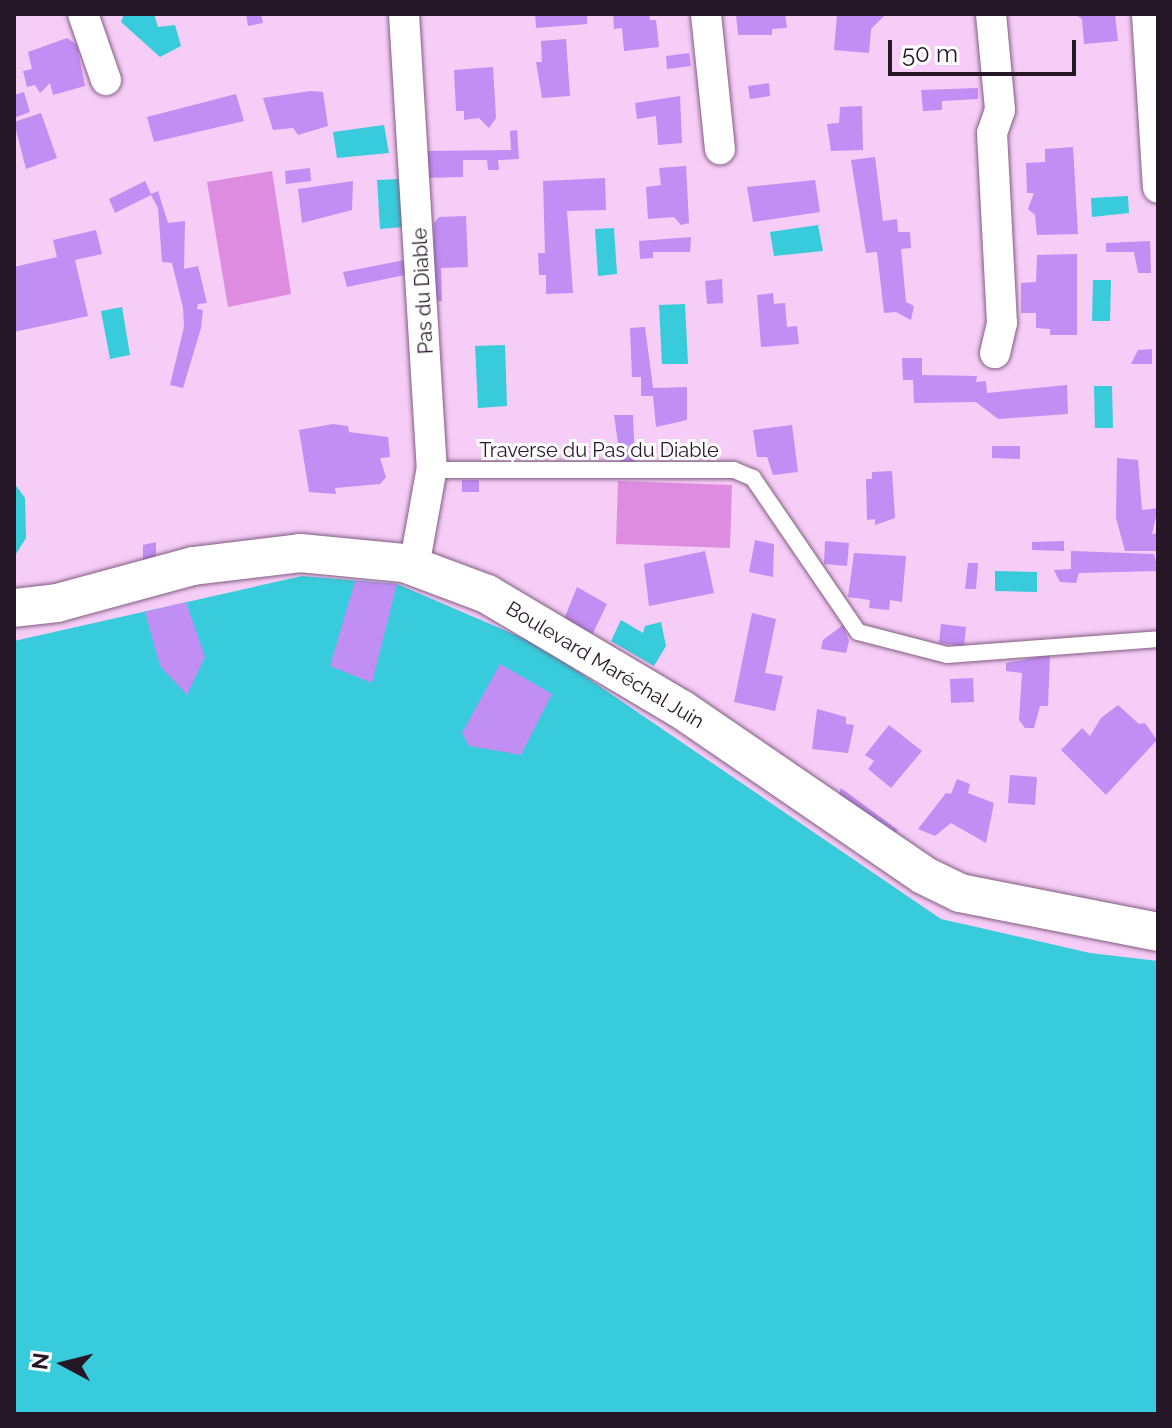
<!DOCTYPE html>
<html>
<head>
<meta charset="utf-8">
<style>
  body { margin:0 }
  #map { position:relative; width:1172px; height:1428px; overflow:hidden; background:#f6cdf6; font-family:Raleway,sans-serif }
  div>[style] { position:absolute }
  .green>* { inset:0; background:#de8ce0 }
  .water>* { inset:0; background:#37cbdb }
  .building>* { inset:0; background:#c18ef4 }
  .roads { filter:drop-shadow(0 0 2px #815d82) drop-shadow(0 0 2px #815d82) }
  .service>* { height:16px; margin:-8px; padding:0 8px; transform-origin:8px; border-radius:8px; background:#fff }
  .minor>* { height:30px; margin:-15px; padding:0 15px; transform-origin:15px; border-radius:15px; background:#fff }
  .tertiary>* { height:38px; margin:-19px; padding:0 19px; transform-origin:19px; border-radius:19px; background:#fff }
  span { translate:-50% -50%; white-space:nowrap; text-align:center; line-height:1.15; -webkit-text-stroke:6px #fefefe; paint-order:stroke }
  .street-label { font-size:20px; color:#261726 }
  .frame { position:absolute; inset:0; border:16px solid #261726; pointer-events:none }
  .north { position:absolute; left:24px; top:1324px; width:80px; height:80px; -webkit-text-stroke:6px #fefefe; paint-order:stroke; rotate:277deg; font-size:22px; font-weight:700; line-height:32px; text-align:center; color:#261726 }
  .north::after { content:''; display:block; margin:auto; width:28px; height:36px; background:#261726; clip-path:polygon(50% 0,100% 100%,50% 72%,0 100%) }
  .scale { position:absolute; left:888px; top:40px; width:188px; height:36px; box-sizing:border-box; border:4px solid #261726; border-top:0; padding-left:10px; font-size:24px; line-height:28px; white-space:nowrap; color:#261726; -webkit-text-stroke:6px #fefefe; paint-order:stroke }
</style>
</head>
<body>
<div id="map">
  <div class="green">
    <i style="clip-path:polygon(272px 171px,291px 294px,228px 307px,207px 182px)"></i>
    <i style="clip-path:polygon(618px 481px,732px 485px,730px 548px,616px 544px)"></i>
  </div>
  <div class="water">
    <i style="clip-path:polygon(124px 14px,154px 14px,158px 27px,175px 25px,181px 46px,160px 57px,121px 22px)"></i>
    <i style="clip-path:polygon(384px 125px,389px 153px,337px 158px,333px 132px)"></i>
    <i style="clip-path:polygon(400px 179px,403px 227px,380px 229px,377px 180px)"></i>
    <i style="clip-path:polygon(1128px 196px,1129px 213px,1092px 217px,1091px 198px)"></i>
    <i style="clip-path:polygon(818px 225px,823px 251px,774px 256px,770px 232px)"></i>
    <i style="clip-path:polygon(614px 228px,617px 274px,598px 276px,595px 229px)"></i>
    <i style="clip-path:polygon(1093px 280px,1111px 280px,1110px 321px,1092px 321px)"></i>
    <i style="clip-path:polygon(685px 304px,688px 364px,662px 364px,659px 305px)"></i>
    <i style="clip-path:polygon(122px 307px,130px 355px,110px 359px,101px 311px)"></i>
    <i style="clip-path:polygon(505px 345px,507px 406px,478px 408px,475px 346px)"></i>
    <i style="clip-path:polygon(1094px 386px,1112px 386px,1113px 428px,1095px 428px)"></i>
    <i style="clip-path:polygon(14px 483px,25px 498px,26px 538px,14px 557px)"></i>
    <i style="clip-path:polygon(995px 571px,1037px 572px,1037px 592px,995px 591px)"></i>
    <i style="clip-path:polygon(302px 576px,397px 584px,539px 645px,941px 919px,1090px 953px,1158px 961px,1158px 1414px,14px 1414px,14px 641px)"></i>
    <i style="clip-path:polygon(621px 620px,643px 633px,645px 626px,661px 622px,666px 646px,654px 666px,611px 641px)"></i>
  </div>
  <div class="building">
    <i style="clip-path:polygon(246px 14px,261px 14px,263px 23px,248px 26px)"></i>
    <i style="clip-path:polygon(535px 14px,587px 14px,587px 24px,536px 28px)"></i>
    <i style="clip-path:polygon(613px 14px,649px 14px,650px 20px,656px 20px,659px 47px,624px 51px,622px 28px,614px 29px)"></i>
    <i style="clip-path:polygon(736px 14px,785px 14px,787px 28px,772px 29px,772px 35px,738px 35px)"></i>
    <i style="clip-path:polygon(837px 14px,886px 14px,871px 29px,869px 53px,834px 50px)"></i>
    <i style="clip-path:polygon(1075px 14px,1115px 14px,1118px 41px,1084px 44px,1082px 19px)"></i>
    <i style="clip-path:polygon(67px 38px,77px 45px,85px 86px,53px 95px,50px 83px,40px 93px,35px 85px,27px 87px,23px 71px,32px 69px,28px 52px)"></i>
    <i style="clip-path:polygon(566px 39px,570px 96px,542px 98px,536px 62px,542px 62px,541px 41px)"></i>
    <i style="clip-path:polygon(689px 53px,691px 66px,667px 69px,666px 56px)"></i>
    <i style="clip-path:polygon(493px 67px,496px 118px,489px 128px,479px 118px,464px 120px,464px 111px,456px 111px,454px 70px)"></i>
    <i style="clip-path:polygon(769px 83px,770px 96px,750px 99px,748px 86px)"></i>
    <i style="clip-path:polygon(978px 88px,978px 99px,942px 101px,942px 110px,923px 111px,921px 90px)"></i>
    <i style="clip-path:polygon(310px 91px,323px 92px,328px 126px,298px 135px,293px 128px,273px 130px,263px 98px)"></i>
    <i style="clip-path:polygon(24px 92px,30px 112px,14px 118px,14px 95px)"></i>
    <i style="clip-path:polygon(236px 94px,244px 121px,154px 142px,147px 117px)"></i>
    <i style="clip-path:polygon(680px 96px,682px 143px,658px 145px,656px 116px,637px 119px,635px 103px)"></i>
    <i style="clip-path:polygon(862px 106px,863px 150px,831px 151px,827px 124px,839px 123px,840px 107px)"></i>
    <i style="clip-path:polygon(41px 113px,57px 158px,26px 169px,14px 122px)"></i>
    <i style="clip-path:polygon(517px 130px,519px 159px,498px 160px,499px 170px,488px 170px,487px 160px,463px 160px,463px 177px,425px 178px,423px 151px,511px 150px,510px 131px)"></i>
    <i style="clip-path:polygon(1073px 147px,1078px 234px,1037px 235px,1035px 215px,1028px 209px,1034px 193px,1027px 193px,1026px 163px,1045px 162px,1045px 149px)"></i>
    <i style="clip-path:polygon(875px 157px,883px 221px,897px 219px,898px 232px,910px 232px,911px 248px,901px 249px,906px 302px,914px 306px,911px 320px,896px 312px,884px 313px,877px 252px,866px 253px,851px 160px)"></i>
    <i style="clip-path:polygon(686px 166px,689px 223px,681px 225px,674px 217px,648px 219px,646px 187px,661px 185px,659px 168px)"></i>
    <i style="clip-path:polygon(310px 168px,311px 181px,286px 184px,285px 171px)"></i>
    <i style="clip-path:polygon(605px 178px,606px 210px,567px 211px,573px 293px,546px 294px,546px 275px,539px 275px,538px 253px,545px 253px,543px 181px)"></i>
    <i style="clip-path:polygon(815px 180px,820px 212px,753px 222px,747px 187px)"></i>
    <i style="clip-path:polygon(145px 181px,151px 194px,158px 191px,168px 223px,185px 221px,184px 269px,198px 266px,207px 303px,198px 304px,197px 309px,203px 310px,201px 328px,183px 388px,170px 385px,184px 327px,183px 308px,172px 263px,162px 262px,158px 208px,151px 195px,115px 213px,109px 199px)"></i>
    <i style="clip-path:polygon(353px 181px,352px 210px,302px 223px,298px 189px)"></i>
    <i style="clip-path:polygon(466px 216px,468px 267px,441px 268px,442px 301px,432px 301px,434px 223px,439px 217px)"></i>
    <i style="clip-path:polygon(96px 230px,102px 254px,75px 260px,88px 316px,14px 332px,14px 267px,57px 257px,53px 240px)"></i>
    <i style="clip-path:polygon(691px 237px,690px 252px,653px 252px,653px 258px,640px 259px,639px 241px)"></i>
    <i style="clip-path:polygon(1150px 241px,1151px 273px,1138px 273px,1134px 252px,1106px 252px,1106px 243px)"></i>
    <i style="clip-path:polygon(1077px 254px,1077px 335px,1050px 335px,1050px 329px,1036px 328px,1036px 313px,1021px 313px,1021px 283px,1036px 282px,1037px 255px)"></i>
    <i style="clip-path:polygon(405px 260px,414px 273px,347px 287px,343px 272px)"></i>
    <i style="clip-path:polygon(722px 279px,723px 303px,707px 304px,705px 281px)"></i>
    <i style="clip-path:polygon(773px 293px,774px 304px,785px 303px,787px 327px,797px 326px,799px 344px,761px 347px,757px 295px)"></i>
    <i style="clip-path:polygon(645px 327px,653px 388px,687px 387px,687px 420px,656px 427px,653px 396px,641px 396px,641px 377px,632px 377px,630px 328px)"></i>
    <i style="clip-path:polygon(1152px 349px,1152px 364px,1131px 364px,1138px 350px)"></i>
    <i style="clip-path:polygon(902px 358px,922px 358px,922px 375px,977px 376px,976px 382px,986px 381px,987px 393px,1067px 385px,1068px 414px,998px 419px,976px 402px,914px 403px,913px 380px,903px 380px)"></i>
    <i style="clip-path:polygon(614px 415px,633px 415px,635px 464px,621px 464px)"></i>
    <i style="clip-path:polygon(333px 424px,348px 426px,349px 432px,388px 437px,390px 457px,380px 458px,386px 477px,380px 484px,335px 488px,336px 494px,309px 492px,299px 430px)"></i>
    <i style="clip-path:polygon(792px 425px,798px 472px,773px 475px,767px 457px,757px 457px,753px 430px)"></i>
    <i style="clip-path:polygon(992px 446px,1020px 446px,1020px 459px,992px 458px)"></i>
    <i style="clip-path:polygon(1117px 458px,1138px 460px,1142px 510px,1158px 508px,1152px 534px,1158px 533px,1158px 551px,1125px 551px,1116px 518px)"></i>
    <i style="clip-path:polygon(892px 471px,895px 518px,875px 525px,875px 519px,867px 520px,866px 479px,872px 479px,872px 472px)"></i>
    <i style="clip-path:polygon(462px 480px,479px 480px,479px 492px,462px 492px)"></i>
    <i style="clip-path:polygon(755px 540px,774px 544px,773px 577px,749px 572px)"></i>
    <i style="clip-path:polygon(825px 541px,849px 543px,847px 566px,824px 564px)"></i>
    <i style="clip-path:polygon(1064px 541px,1064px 551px,1032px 550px,1032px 542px)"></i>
    <i style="clip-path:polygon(156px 542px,156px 565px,143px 568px,143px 545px)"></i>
    <i style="clip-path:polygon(705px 551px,714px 593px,649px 606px,644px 564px)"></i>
    <i style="clip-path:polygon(1071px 551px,1154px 554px,1158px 571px,1079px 573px,1076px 583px,1060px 582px,1054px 570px,1071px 569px)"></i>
    <i style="clip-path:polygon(854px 553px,906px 556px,902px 602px,890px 600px,889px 610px,869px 608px,870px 600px,848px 597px)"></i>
    <i style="clip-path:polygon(968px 563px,978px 563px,976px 589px,965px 589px)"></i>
    <i style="clip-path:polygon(355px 581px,397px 584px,372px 683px,330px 666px)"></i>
    <i style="clip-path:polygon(577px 587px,607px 604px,592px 635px,564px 619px)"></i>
    <i style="clip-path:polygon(186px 602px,205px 657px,187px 695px,160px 666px,145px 612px)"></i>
    <i style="clip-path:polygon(752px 613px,776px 619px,765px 673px,783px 676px,775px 711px,734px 702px)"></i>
    <i style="clip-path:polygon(941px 624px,966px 627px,964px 646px,939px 643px)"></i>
    <i style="clip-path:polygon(843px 625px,849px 641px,846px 653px,821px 649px,823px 640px)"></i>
    <i style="clip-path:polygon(1050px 655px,1048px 706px,1040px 706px,1034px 728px,1025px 728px,1019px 720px,1022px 673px,1006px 671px,1006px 663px)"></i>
    <i style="clip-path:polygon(500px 664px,552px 694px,521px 755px,469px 746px,462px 733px)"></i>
    <i style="clip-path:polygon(973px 678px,974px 702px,951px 703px,950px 679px)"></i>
    <i style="clip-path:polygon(1118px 705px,1139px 724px,1145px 723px,1157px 740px,1106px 795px,1061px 750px,1082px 728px,1090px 736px,1101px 718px)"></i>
    <i style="clip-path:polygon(817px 709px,846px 717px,846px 724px,854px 725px,848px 753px,812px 749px)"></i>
    <i style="clip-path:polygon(889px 725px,922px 751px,891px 788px,868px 769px,874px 761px,865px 755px)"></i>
    <i style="clip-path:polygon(1010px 775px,1037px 777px,1035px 805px,1008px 803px)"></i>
    <i style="clip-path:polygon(957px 779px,970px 784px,968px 793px,994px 803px,986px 843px,951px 823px,935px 836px,918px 829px,946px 793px,951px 794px)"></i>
    <i style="clip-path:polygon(841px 788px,898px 830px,891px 839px,837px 801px)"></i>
  </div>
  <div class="roads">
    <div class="service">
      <i style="left:432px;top:470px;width:302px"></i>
      <i style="left:734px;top:470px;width:21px;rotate:23deg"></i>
      <i style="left:753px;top:478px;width:186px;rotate:55.7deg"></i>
      <i style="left:858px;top:632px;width:92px;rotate:14.5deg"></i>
      <i style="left:947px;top:655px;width:212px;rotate:-4.3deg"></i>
    </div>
    <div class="minor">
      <i style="left:83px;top:14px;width:70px;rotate:70.8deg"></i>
      <i style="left:404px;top:14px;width:454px;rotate:86.5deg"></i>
      <i style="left:432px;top:467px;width:102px;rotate:100.2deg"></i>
      <i style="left:706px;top:14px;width:136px;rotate:84.1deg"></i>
      <i style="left:991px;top:14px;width:96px;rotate:84.6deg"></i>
      <i style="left:1000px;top:110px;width:24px;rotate:109deg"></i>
      <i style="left:992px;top:133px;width:190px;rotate:87deg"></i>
      <i style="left:1002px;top:323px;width:31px;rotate:103deg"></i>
      <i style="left:1147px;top:14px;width:174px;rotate:86.4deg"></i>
    </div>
    <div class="tertiary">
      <i style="left:14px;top:608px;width:43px;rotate:-6.6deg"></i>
      <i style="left:57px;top:603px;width:141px;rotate:-15.2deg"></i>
      <i style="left:193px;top:566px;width:108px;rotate:-6.9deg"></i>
      <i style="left:300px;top:553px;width:104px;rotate:5.5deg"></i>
      <i style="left:404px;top:563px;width:89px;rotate:20.5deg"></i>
      <i style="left:487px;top:594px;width:226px;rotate:30.7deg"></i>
      <i style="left:681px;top:709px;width:293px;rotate:34.4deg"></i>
      <i style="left:923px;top:875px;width:41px;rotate:25.9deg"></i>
      <i style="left:960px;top:893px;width:202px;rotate:11.1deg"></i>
    </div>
  </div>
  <div class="street-label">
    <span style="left:423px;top:291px;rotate:-93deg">Pas du Diable</span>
    <span style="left:599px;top:450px">Traverse du Pas du Diable</span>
    <span style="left:605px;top:665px;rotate:31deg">Boulevard Maréchal Juin</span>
  </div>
  <div class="frame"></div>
  <div class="north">N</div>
  <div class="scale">50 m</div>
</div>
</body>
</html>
